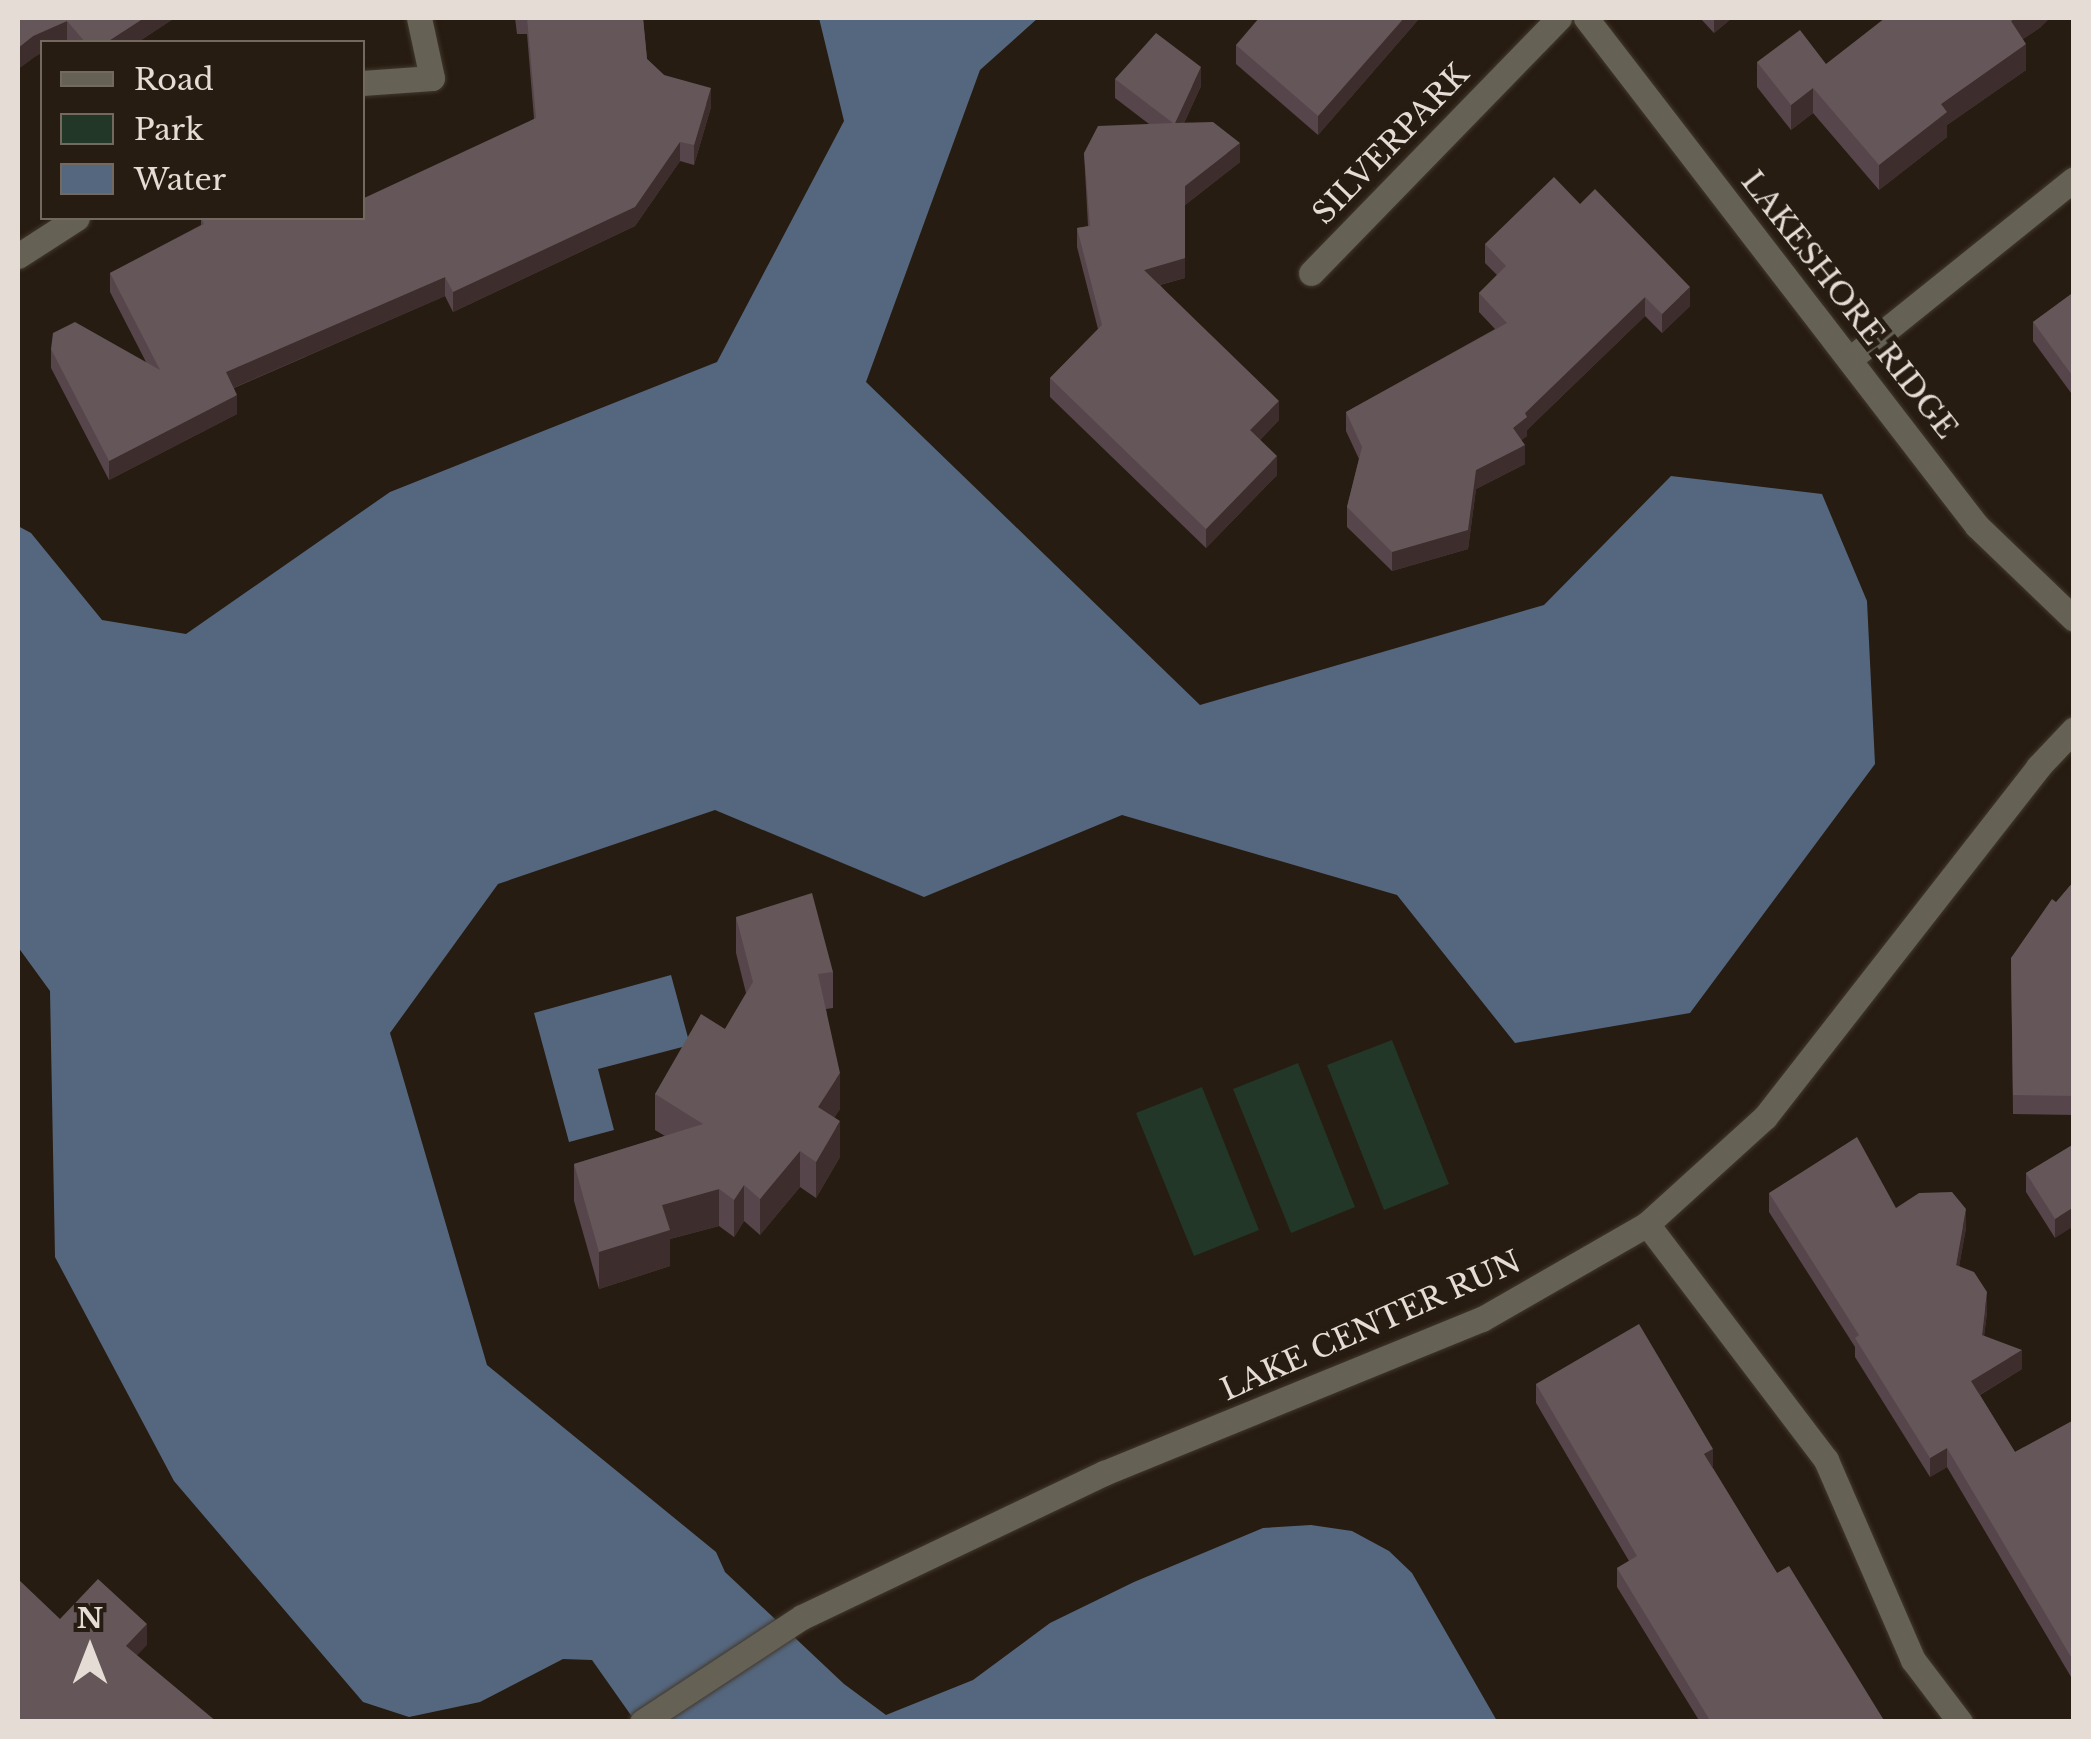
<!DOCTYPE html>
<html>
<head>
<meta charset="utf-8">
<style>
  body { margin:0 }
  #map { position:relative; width:2091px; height:1739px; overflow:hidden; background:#271c11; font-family:"Libre Baskerville",serif }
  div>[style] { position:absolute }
  .green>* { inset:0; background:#223728 }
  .water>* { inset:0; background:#55677e }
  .roads { filter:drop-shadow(0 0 2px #41372c) drop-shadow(0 0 2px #41372c) }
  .minor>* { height:25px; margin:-12.5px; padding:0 12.5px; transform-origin:12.5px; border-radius:12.5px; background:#656155 }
  .wall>* { inset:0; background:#56454a }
  .shaded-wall>* { inset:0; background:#3d2e2d }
  .building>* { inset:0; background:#655659 }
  span { translate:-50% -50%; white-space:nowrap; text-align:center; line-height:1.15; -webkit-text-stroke:10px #271c11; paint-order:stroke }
  .street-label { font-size:30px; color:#e4dcd5 }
  .frame { position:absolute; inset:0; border:20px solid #e4dcd5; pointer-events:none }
  .legend { position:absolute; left:40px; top:40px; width:325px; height:180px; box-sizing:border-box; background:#271c11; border:2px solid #73695f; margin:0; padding:12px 18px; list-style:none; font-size:30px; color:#e4dcd5 }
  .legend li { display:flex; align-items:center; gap:20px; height:50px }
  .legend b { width:50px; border:2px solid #73695f }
  .north { position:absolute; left:40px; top:1599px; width:100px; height:100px; -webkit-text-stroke:8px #271c11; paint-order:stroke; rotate:0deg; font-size:28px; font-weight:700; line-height:40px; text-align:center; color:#e4dcd5 }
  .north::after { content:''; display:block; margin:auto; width:35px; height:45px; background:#e4dcd5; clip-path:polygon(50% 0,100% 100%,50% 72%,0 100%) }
</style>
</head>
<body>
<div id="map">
  <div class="green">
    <i style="clip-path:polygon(1392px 1040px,1449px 1184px,1384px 1210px,1327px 1065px)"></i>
    <i style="clip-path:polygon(1298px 1063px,1355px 1207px,1291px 1233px,1233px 1089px)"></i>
    <i style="clip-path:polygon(1202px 1087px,1259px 1230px,1194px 1256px,1136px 1113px)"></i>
  </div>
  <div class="water">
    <i style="clip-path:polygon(819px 18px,1038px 18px,980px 70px,866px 382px,1200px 705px,1544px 605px,1671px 476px,1822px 494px,1867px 601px,1875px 764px,1690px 1013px,1515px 1043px,1397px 895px,1122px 815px,924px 897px,715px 810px,498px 884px,390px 1033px,487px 1365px,716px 1552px,725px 1572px,844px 1684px,886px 1715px,973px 1680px,1050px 1623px,1134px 1582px,1263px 1528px,1311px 1525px,1352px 1531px,1389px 1551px,1412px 1573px,1497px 1721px,635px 1721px,592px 1660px,563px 1659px,480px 1702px,409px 1717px,363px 1702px,174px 1481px,55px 1257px,50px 991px,18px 947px,18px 526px,31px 533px,102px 620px,186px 634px,390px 492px,717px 362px,844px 121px)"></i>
    <i style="clip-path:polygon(671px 975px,690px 1045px,598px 1069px,614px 1130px,569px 1142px,534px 1013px)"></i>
  </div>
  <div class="roads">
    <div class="minor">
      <i style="left:1586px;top:18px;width:641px;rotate:52.42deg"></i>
      <i style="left:1977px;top:526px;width:134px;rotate:43.8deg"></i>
      <i style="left:362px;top:83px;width:70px;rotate:-4.1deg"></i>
      <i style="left:432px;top:78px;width:61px;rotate:-102.2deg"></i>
      <i style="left:18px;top:256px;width:70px;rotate:-32.8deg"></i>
      <i style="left:1311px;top:273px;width:356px;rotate:-45.8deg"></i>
      <i style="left:1850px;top:359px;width:287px;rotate:-38.8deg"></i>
      <i style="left:1647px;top:1224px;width:296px;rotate:52.8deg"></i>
      <i style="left:1826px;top:1460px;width:218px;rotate:66.5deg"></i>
      <i style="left:1913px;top:1660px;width:78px;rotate:52.8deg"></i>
      <i style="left:642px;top:1722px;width:191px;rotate:-33.3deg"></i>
      <i style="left:802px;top:1617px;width:335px;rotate:-25.5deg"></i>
      <i style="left:1104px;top:1473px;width:408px;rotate:-22.2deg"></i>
      <i style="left:1482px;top:1319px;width:190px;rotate:-29.9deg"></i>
      <i style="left:1647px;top:1224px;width:159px;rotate:-42.2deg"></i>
      <i style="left:1765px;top:1117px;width:444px;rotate:-52deg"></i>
      <i style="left:2038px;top:767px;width:52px;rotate:-46.5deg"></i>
    </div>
  </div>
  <div class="wall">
    <i style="clip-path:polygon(18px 18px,173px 18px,173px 19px,138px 42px,42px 42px,33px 58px,18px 69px)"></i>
    <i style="clip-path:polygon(515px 18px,643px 18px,647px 59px,664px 75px,711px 107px,694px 165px,680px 161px,635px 226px,453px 312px,445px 296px,234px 388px,237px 414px,109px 480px,51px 368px,51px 349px,146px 362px,110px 292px,110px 273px,201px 225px,201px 218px,362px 218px,534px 119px,527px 34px,517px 34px)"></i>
    <i style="clip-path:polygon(1418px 18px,1418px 20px,1318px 135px,1236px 64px,1236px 45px)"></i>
    <i style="clip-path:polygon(1700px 18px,1732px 18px,1714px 33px)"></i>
    <i style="clip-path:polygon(2041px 27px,2023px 39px,2026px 70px,1947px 125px,1947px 137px,1879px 190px,1813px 113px,1791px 130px,1757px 87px,1757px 62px,1826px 64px)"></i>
    <i style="clip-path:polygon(1115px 79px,1201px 86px,1184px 123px,1240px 162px,1185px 205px,1185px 278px,1160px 285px,1279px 420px,1260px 440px,1277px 475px,1206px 548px,1050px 397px,1050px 378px,1098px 329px,1077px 247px,1077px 228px,1088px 226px,1084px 153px,1149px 124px,1115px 98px)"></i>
    <i style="clip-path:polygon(1580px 204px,1690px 306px,1662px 333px,1645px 316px,1527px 430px,1527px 436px,1521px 440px,1525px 464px,1476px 489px,1468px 549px,1392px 571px,1347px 527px,1347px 507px,1359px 459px,1346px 431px,1346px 412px,1495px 329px,1479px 312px,1479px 293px,1497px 275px,1485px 263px,1485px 244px)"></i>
    <i style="clip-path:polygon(2074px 292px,2074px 397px,2033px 341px,2033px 322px)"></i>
    <i style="clip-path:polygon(2074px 881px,2074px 1115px,2013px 1114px,2011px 958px)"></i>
    <i style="clip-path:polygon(736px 917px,833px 972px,833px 1008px,826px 1009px,840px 1109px,834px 1117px,840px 1157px,816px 1198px,800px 1187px,760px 1235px,744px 1221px,734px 1237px,719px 1226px,670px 1239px,670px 1266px,599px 1289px,574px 1201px,574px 1164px,665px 1136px,655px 1130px,655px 1094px,725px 1029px,746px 993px,736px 953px)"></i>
    <i style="clip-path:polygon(2074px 1144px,2055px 1238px,2026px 1192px,2026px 1173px)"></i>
    <i style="clip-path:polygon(1769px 1193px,1896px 1208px,1966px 1228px,1959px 1266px,1987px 1312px,1984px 1336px,2022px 1369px,1980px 1395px,2015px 1452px,2074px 1420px,2074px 1682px,1947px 1467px,1930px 1477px,1855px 1357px,1855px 1347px,1769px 1212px)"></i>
    <i style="clip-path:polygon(1536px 1384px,1713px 1468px,1777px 1573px,1885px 1722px,1700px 1722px,1617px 1587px,1617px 1568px,1629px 1561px,1536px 1403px)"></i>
  </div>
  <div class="shaded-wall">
    <i style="clip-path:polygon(144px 18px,173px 18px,173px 19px,138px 42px,107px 42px)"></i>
    <i style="clip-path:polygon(1404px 18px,1418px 18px,1418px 20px,1318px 135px,1318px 116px)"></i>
    <i style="clip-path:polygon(1714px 18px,1732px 18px,1714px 33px)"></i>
    <i style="clip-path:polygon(2017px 18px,2050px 18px,2041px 27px,2011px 47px,2011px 21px)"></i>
    <i style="clip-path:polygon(67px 21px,67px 42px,42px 42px,42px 53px,33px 58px,18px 69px,18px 48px,33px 36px)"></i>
    <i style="clip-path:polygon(2026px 44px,2026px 70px,1947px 125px,1947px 137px,1879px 190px,1879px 165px,1941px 104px)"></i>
    <i style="clip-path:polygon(1201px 67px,1201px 86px,1175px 142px,1175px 123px)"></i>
    <i style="clip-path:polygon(711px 88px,711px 107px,694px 165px,694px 145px)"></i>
    <i style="clip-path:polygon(1813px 88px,1813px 113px,1791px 130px,1791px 105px)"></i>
    <i style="clip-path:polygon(680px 142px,680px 161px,635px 226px,453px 312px,453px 292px)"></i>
    <i style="clip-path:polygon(1240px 143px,1240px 162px,1185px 205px,1185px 186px)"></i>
    <i style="clip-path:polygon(1185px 258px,1185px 278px,1144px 289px,1144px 270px)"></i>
    <i style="clip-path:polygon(445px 277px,445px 296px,226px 391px,226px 372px)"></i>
    <i style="clip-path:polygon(1690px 287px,1690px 306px,1662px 333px,1662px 314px)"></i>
    <i style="clip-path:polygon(1645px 297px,1645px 316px,1527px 430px,1527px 436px,1513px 447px,1513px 428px,1525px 413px)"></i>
    <i style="clip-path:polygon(237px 395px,237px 414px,109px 480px,109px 461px)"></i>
    <i style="clip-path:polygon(1279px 401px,1279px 420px,1250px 450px,1250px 430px)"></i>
    <i style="clip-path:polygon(1525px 445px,1525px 464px,1476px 489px,1468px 549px,1392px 571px,1392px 552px,1476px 470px)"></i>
    <i style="clip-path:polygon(1277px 456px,1277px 475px,1206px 548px,1206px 529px)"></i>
    <i style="clip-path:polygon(840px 1073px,840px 1109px,818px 1144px,818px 1107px)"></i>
    <i style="clip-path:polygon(840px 1121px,840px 1157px,816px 1198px,816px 1162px)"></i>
    <i style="clip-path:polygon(800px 1151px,800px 1187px,760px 1235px,760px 1199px)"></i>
    <i style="clip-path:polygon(744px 1185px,744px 1221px,734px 1237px,734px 1200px)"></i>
    <i style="clip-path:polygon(719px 1189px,719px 1226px,670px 1239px,670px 1266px,599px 1289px,599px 1252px,662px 1205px)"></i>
    <i style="clip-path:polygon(2074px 1207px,2074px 1226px,2055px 1238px,2055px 1219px)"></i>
    <i style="clip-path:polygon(1966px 1209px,1966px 1228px,1956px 1284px,1956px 1265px)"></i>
    <i style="clip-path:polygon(1987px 1292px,1987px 1312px,1982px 1354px,1982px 1335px)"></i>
    <i style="clip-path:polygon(2022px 1350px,2022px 1369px,1971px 1400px,1971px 1381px)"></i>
    <i style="clip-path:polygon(1947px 1448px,1947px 1467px,1930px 1477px,1930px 1458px)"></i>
    <i style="clip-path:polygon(1713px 1449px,1713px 1468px,1704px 1473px,1704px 1454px)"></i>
    <i style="clip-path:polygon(147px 1624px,147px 1645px,126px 1667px,126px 1646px)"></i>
  </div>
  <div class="building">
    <i style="clip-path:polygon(18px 18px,144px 18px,107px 42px,85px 42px,67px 21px,33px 36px,18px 48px)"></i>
    <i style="clip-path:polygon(527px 18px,643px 18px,647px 59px,664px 75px,711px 88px,694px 145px,680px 142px,635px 207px,453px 292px,445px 277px,226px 372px,237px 395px,109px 461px,51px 349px,53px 333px,75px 322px,160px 370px,110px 273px,204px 224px,201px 218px,362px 218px,362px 199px,536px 118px)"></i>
    <i style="clip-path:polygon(1259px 18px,1404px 18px,1318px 116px,1236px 45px)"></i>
    <i style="clip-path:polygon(1885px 18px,2017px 18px,2011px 21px,2026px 44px,1941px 104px,1947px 112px,1879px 165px,1813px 88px,1791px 105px,1757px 62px,1800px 30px,1826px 64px)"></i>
    <i style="clip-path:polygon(1156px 33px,1201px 67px,1175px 123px,1213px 122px,1240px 143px,1185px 186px,1185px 258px,1144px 270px,1279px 401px,1250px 430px,1277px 456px,1206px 529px,1050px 378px,1102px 325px,1077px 228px,1090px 226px,1084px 153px,1098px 126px,1173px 123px,1115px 79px)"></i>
    <i style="clip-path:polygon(1554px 177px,1580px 204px,1595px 189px,1690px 287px,1662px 314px,1645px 297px,1525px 413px,1527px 417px,1513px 428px,1525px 445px,1476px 470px,1468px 530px,1392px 552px,1347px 507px,1362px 447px,1346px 412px,1507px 323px,1479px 293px,1506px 266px,1485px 244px)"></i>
    <i style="clip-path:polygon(2074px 292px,2074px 378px,2033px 322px)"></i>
    <i style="clip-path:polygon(2074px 881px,2074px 1096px,2013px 1095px,2011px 958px,2052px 899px,2056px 902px)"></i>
    <i style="clip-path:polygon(812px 893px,833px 972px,818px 974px,840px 1073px,818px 1107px,840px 1121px,816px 1162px,800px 1151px,760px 1199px,744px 1185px,734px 1200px,719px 1189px,662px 1205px,670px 1230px,599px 1252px,574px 1164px,703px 1124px,655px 1094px,701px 1014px,725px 1029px,753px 982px,736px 917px)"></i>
    <i style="clip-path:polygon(1857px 1137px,1896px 1208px,1919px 1193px,1952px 1192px,1966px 1209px,1956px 1265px,1974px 1272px,1987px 1292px,1982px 1335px,2022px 1350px,1971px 1381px,2015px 1452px,2074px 1420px,2074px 1662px,1947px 1448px,1930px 1458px,1855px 1338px,1859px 1335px,1769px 1193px)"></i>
    <i style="clip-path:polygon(2074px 1144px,2074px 1207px,2055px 1219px,2026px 1173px)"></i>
    <i style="clip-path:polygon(1639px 1324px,1713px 1449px,1704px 1454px,1777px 1573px,1789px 1566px,1885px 1722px,1711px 1722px,1617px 1568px,1637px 1556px,1536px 1384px)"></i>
    <i style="clip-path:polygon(18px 1579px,60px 1619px,98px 1579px,147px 1624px,126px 1646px,217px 1722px,42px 1722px,39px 1719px,36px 1722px,18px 1722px)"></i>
  </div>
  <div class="street-label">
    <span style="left:1391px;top:144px;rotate:-46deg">SILVERPARK</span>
    <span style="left:1849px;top:305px;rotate:52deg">LAKESHORE RIDGE</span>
    <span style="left:1371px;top:1326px;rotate:-24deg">LAKE CENTER RUN</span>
  </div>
  <div class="frame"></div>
  <ul class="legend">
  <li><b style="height:12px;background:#656155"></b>Road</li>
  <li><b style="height:28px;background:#223728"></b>Park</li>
  <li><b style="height:28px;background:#55677e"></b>Water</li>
  </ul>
  <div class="north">N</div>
</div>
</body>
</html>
